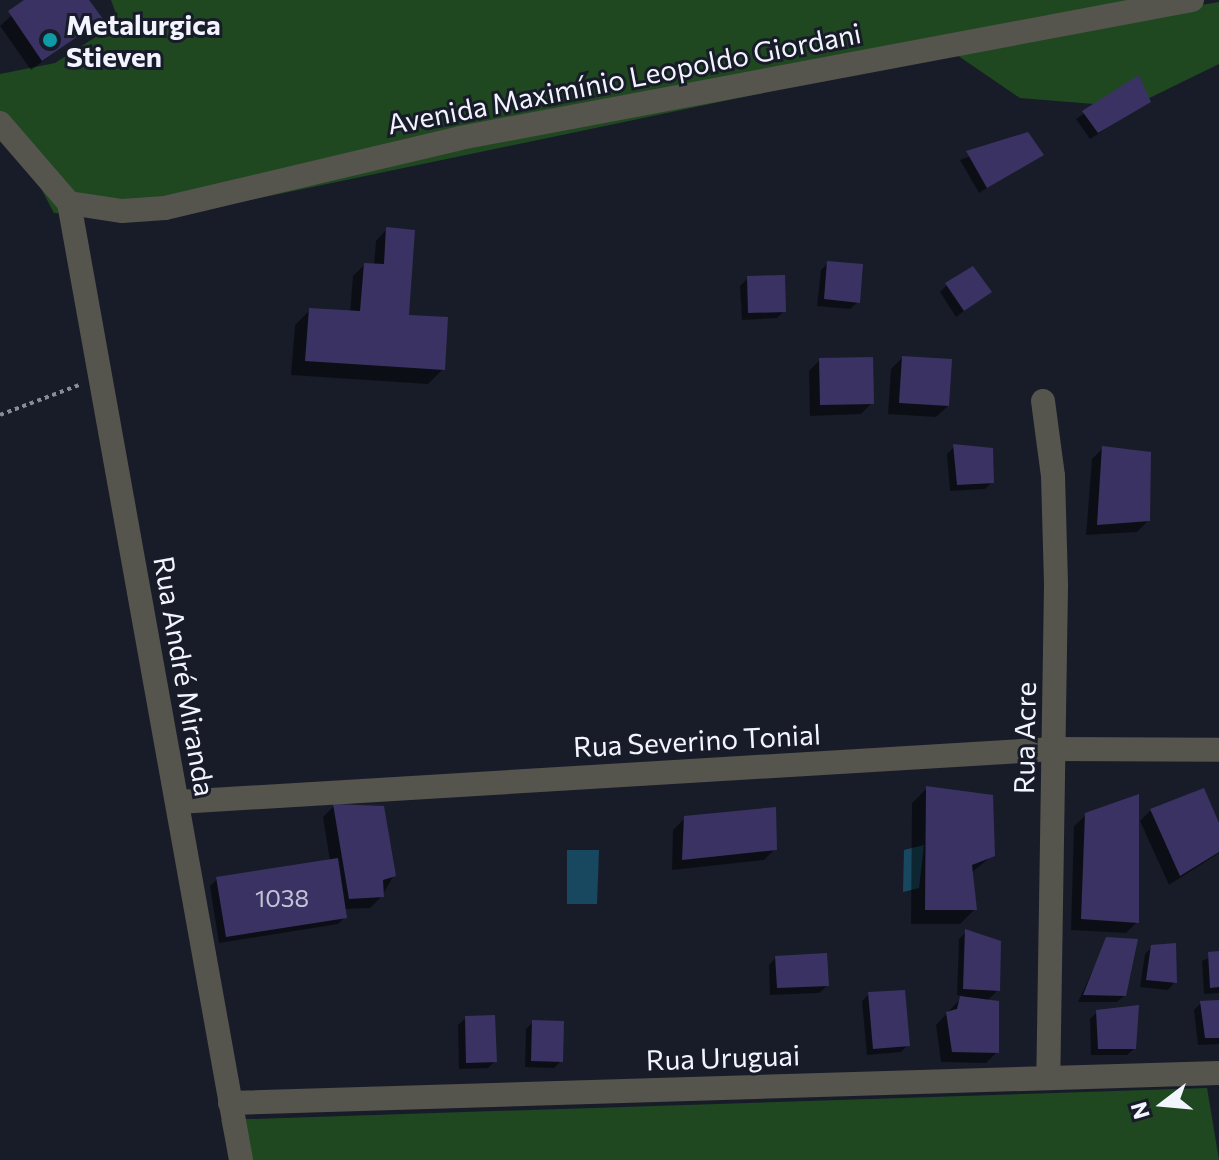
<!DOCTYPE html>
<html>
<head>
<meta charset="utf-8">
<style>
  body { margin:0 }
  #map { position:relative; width:1219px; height:1160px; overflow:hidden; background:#181c29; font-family:Commissioner,sans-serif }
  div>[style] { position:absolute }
  .green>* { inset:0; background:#1f4821 }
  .water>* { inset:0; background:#18485f }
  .shadow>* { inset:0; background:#0007 }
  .building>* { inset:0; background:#3a3262 }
  .path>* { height:4px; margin-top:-2px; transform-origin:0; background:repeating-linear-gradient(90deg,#898c97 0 4px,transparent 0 8px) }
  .minor>* { height:24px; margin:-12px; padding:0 12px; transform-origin:12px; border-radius:12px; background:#55544d }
  .dots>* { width:22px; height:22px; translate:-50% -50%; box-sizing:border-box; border:4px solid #181c29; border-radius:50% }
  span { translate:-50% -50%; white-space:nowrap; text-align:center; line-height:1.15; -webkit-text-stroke:6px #181c29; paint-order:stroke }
  .number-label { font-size:24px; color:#c4c4d7 }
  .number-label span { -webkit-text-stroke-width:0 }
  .poi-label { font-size:28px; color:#f2f4fe; font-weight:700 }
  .left { translate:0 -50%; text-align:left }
  .street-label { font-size:28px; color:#f2f4fe }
  .north { position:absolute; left:1123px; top:1064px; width:80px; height:80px; -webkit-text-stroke:6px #181c29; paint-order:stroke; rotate:254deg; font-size:22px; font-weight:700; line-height:32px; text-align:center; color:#f2f4fe }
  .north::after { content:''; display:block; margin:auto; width:28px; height:36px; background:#f2f4fe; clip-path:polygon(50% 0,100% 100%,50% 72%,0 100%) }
</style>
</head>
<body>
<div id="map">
  <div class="green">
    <i style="clip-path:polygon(111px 0,1192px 0,1196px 6px,1219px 2px,1219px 64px,1131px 107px,1020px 98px,954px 53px,169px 217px,54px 213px,0 111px,0 74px,55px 63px,119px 22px)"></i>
    <i style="clip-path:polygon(1207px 1088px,1219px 1160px,230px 1160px,221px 1120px)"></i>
  </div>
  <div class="water">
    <i style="clip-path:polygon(924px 845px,919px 888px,903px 892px,904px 850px)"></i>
    <i style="clip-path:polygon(567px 850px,599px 850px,597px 904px,567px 904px)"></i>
  </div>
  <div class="shadow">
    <i style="clip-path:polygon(28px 0,87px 0,100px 19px,31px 70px,0 26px)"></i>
    <i style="clip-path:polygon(1138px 78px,1149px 101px,1090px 139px,1076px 119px)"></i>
    <i style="clip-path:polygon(1027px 134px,1041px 154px,979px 193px,960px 160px)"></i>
    <i style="clip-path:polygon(387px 229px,407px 317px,443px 369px,428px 384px,291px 375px,295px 325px,310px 310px,350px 313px,353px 276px,364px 265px,374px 265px,376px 241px)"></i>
    <i style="clip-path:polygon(828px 263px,858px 302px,850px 309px,817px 306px,821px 270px)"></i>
    <i style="clip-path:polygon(748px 278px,784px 311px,777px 318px,742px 320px,740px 286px)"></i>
    <i style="clip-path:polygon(947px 285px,989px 292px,956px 317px,940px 292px)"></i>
    <i style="clip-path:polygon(902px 358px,948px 406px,936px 417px,888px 414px,891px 369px)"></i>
    <i style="clip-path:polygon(820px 360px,872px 403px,861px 414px,810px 416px,809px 371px)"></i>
    <i style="clip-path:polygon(954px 447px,992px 482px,985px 489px,950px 491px,947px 454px)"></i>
    <i style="clip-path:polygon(1103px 448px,1148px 521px,1137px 532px,1086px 535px,1092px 459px)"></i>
    <i style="clip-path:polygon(927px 788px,993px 855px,971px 873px,975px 909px,960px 924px,911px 924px,912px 803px)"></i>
    <i style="clip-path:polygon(334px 806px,394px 875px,382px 896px,370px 908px,344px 909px,345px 917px,338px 924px,219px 943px,210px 886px,217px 879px,330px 861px,323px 817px)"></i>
    <i style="clip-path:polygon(1151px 810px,1219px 828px,1219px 853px,1169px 885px,1140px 821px)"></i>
    <i style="clip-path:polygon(1086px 815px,1137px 922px,1126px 933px,1071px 930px,1074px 826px)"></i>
    <i style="clip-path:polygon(685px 818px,775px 849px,764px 860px,672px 870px,673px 830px)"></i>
    <i style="clip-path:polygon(966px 932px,998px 990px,987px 1001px,997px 1052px,986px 1063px,941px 1062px,936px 1025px,963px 996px,957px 995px,959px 939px)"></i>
    <i style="clip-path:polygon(1107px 939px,1125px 995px,1117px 1002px,1078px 1002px)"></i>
    <i style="clip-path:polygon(1152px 947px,1175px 982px,1168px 990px,1140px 987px,1145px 954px)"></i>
    <i style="clip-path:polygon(1219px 953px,1219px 993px,1204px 994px,1202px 961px)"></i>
    <i style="clip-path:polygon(776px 957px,827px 986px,819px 993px,770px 995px,769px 965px)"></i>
    <i style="clip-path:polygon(869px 994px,908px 1045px,901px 1052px,867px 1055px,862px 1001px)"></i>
    <i style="clip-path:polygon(1219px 1002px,1219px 1044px,1198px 1045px,1194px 1010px,1201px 1003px)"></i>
    <i style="clip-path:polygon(1097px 1012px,1135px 1048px,1127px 1055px,1091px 1055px,1090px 1019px)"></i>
    <i style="clip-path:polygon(466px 1018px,495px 1061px,488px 1068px,459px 1069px,458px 1025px)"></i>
    <i style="clip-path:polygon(533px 1022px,561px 1061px,554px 1068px,525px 1067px,526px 1029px)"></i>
  </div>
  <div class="building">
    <i style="clip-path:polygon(24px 0,89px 0,103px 19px,42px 61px,8px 11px)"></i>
    <i style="clip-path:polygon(1139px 75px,1151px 102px,1098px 133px,1082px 111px)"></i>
    <i style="clip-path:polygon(1028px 132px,1044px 155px,987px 188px,966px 151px)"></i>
    <i style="clip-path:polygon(386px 227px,415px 230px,409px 315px,448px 317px,445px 370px,305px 361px,309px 308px,360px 311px,364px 263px,384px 264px)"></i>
    <i style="clip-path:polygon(827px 261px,863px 264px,860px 303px,824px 299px)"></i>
    <i style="clip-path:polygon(973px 266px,992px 292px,964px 311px,945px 283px)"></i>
    <i style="clip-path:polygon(785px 275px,786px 312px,748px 313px,747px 276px)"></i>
    <i style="clip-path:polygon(902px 356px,952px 359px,949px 406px,899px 403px)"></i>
    <i style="clip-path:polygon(873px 357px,874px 404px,820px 405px,819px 358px)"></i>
    <i style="clip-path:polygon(953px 444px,993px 448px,994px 483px,957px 485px)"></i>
    <i style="clip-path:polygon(1102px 446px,1151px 452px,1150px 521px,1097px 525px)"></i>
    <i style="clip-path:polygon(926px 786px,993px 795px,995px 856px,972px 865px,977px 910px,925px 910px)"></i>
    <i style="clip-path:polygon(1204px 788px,1219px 823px,1219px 852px,1180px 876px,1150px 809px)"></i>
    <i style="clip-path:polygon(1139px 794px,1139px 923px,1081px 919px,1085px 813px)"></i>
    <i style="clip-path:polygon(333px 804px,384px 806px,396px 876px,383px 880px,384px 897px,349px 899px)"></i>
    <i style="clip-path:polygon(776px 807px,777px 850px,682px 860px,684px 816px)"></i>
    <i style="clip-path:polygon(338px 858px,347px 918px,226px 937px,216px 877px)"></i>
    <i style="clip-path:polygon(965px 929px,1001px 941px,1000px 991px,963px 989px)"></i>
    <i style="clip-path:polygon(1106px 937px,1138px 939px,1126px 996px,1083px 995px)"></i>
    <i style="clip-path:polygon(1176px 943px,1177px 983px,1146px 980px,1151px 945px)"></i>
    <i style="clip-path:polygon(1219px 951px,1219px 987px,1210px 988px,1208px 952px)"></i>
    <i style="clip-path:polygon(827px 953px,829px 986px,777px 988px,775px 956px)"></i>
    <i style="clip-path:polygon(905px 990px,910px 1046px,873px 1049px,868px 992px)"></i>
    <i style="clip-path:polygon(960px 996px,999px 1001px,999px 1053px,952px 1052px,946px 1012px,957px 1009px)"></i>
    <i style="clip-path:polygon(1219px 1000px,1219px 1038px,1205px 1038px,1200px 1001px)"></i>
    <i style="clip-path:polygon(1139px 1005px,1136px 1049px,1098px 1049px,1096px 1010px)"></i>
    <i style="clip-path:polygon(495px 1015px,497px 1062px,466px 1063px,465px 1016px)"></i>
    <i style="clip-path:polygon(532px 1020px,564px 1021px,563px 1062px,531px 1061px)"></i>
  </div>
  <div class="path">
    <i style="left:0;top:415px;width:85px;rotate:-20.8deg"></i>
  </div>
  <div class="minor">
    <i style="left:0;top:123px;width:106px;rotate:49.2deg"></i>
    <i style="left:69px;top:203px;width:54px;rotate:8.6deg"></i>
    <i style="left:122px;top:211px;width:43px;rotate:-4deg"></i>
    <i style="left:165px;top:208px;width:303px;rotate:-13.3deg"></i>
    <i style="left:460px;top:138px;width:745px;rotate:-10.68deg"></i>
    <i style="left:69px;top:203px;width:972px;rotate:79.81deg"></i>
    <i style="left:1043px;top:401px;width:76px;rotate:82.4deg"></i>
    <i style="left:1053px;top:476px;width:110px;rotate:88.4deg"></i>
    <i style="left:1056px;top:586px;width:491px;rotate:90.9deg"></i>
    <i style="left:178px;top:802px;width:878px;rotate:-3.46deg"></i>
    <i style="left:1054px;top:749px;width:165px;rotate:0.3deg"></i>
    <i style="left:230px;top:1103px;width:989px;rotate:-1.74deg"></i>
  </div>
  <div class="dots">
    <i style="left:50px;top:40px;background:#0f9aa8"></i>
  </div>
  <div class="number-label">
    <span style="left:282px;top:898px">1038</span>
  </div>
  <div class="poi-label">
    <span class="left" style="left:66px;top:40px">Metalurgica<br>Stieven</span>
  </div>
  <div class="street-label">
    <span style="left:624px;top:78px;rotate:-11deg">Avenida Maximínio Leopoldo Giordani</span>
    <span style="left:185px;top:676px;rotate:80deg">Rua André Miranda</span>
    <span style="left:1024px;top:738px;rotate:-89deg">Rua Acre</span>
    <span style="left:697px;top:740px;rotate:-3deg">Rua Severino Tonial</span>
    <span style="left:723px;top:1057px;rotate:-2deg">Rua Uruguai</span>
  </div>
  <div class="north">N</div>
</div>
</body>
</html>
